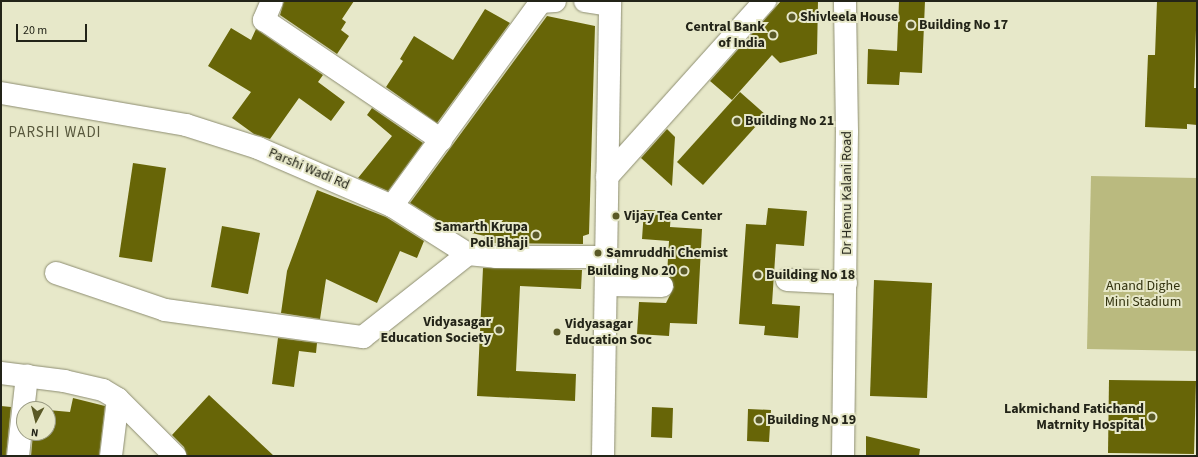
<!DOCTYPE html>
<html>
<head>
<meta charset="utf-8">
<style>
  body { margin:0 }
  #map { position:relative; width:1198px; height:457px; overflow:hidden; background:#e7e8c9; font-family:"Source Sans 3",sans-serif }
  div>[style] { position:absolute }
  .green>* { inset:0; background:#baba7f }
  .building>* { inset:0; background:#676507 }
  .roads { filter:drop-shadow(0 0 1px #8d8d71) drop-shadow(0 0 1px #8d8d71) }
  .minor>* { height:22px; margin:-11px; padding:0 11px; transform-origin:11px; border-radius:11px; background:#fff }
  .dots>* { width:11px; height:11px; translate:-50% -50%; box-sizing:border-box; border:2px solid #e7e8c9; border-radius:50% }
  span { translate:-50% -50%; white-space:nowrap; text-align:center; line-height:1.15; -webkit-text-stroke:4px #e7e8c9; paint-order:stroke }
  .poi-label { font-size:14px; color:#232418; font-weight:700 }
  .left { translate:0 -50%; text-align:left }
  .right { translate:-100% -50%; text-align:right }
  .street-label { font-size:14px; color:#232418 }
  .park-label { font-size:14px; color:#33330f }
  .neighbourhood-label { font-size:15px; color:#57573c; letter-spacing:1px }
  .frame { position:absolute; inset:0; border:2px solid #232418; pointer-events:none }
  .north { position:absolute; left:16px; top:401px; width:40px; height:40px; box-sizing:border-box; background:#e7e8c9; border:1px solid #999a82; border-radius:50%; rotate:187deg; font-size:11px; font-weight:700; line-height:16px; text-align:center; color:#232418 }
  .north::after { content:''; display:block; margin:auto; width:14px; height:18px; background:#5a5926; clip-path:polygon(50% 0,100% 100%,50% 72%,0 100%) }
  .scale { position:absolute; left:16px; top:24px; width:71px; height:18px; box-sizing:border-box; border:2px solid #232418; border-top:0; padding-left:5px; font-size:12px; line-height:14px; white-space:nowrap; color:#232418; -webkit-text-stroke:3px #e7e8c9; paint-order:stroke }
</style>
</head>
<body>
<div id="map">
  <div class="green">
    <i style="clip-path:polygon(1091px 176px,1197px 178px,1197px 351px,1087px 349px)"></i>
  </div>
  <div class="building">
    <i style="clip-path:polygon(284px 1px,354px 1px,342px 19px,346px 22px,341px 30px,349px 36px,337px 54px,280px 15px)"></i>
    <i style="clip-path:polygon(781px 1px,818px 1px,817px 54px,780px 63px,772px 55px,732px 100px,710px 81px)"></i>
    <i style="clip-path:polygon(899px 1px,925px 1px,922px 73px,900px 72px,899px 85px,867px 84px,868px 49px,897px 51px)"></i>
    <i style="clip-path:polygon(1157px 1px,1197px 1px,1194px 88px,1197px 88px,1197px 125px,1187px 124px,1187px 129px,1145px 127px,1148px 55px,1155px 55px)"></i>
    <i style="clip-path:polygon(485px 9px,510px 23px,437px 123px,386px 87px,403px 61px,400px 59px,414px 36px,453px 60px)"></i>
    <i style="clip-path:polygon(547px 16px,595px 26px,589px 234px,583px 236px,583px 244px,484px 243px,485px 236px,450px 228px,410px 203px)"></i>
    <i style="clip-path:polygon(231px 28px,251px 40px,256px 29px,323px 75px,318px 82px,345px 102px,331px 121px,299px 98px,270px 139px,254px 134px,232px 118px,251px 92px,208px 66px)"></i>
    <i style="clip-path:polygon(740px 92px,766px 115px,703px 185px,677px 162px)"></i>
    <i style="clip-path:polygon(372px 108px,423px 143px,388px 191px,358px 178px,392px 136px,367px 115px)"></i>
    <i style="clip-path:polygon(667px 129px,675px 137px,672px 186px,641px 158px)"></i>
    <i style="clip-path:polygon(133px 163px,166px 168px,152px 262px,119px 257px)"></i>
    <i style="clip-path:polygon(317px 190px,386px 217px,424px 241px,417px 258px,400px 251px,377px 303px,326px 279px,320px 319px,281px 313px,287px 271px)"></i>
    <i style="clip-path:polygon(768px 208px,807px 211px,804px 246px,776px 244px,772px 304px,800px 306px,798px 338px,764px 335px,765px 326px,739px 324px,746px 224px,766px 225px)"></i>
    <i style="clip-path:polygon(644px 210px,671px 211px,670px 227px,702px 229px,697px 324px,670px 323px,669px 336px,637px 334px,639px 302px,666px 303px,674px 287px,667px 275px,669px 241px,642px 239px)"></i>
    <i style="clip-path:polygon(222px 226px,260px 233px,248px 294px,211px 287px)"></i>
    <i style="clip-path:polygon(483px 268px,582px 270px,581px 289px,520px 286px,516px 371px,576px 374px,575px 401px,477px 396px)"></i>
    <i style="clip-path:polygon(874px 280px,932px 283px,927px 398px,870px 396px)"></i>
    <i style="clip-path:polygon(278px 338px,317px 343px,316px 353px,299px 351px,294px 387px,272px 384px)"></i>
    <i style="clip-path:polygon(1109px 380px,1196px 381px,1194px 454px,1108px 453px)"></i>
    <i style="clip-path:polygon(209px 395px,274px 456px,187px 456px,184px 447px,172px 435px)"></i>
    <i style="clip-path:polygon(73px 398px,105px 406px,99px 456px,31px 456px,33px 433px,48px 433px,48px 410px,70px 412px)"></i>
    <i style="clip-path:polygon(1px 406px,11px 407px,6px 456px,1px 456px)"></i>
    <i style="clip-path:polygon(652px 407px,673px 408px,672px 438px,651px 437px)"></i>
    <i style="clip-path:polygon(748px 409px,771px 410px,769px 442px,747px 441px)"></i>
    <i style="clip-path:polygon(866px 436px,920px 449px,919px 456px,866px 456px)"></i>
  </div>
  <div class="roads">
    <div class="minor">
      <i style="left:272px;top:1px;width:21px;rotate:113deg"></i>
      <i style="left:264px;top:20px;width:214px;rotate:34.1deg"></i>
      <i style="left:585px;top:1px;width:25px;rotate:9deg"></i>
      <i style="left:1px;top:93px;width:188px;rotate:9.8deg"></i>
      <i style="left:186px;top:125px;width:76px;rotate:17.7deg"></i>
      <i style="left:258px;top:148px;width:146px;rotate:23.4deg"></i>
      <i style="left:392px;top:206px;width:90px;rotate:32.3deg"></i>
      <i style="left:468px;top:254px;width:28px;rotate:6deg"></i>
      <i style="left:496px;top:257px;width:110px"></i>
      <i style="left:607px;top:177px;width:237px;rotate:-48.1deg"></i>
      <i style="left:392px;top:206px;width:253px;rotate:-53.9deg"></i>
      <i style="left:541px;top:2px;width:14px;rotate:-4deg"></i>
      <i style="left:56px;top:273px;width:115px;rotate:18.7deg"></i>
      <i style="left:165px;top:310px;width:200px;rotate:7.8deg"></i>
      <i style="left:363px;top:337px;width:134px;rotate:-38.3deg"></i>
      <i style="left:787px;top:280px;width:59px;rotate:2.9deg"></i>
      <i style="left:606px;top:285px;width:56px;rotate:1deg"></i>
      <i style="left:1px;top:373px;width:64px;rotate:7.2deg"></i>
      <i style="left:64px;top:381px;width:40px;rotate:13deg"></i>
      <i style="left:103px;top:390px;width:17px;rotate:31deg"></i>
      <i style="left:118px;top:399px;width:81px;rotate:45deg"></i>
      <i style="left:18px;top:456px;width:81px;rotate:-83.6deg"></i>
      <i style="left:111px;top:456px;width:57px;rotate:-83deg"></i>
      <i style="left:603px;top:456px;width:455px;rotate:-89.1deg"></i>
      <i style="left:843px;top:456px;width:324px;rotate:-89.3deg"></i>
      <i style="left:847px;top:132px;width:131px;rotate:-90.9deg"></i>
    </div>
  </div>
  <div class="dots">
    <i style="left:792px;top:17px;background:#5a5926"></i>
    <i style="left:911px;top:25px;background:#5a5926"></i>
    <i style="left:773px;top:35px;background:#5a5926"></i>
    <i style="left:737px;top:121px;background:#5a5926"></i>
    <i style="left:616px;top:216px;background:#5a5926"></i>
    <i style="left:536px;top:235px;background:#5a5926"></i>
    <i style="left:598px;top:253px;background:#5a5926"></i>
    <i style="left:684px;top:271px;background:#5a5926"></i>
    <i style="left:758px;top:275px;background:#5a5926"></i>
    <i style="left:499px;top:330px;background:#5a5926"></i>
    <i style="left:557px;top:332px;background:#5a5926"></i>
    <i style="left:1152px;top:417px;background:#5a5926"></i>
    <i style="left:759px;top:420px;background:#5a5926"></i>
  </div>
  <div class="poi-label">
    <span class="left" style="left:800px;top:17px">Shivleela House</span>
    <span class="left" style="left:919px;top:25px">Building No 17</span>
    <span class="right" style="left:765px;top:35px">Central Bank<br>of India</span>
    <span class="left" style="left:745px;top:121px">Building No 21</span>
    <span class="left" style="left:624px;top:216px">Vijay Tea Center</span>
    <span class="right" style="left:528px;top:235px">Samarth Krupa<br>Poli Bhaji</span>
    <span class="left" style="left:606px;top:253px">Samruddhi Chemist</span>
    <span class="right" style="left:676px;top:271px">Building No 20</span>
    <span class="left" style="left:766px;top:275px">Building No 18</span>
    <span class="right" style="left:491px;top:330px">Vidyasagar<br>Education Society</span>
    <span class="left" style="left:565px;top:332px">Vidyasagar<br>Education Soc</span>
    <span class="right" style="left:1144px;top:417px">Lakmichand Fatichand<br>Matrnity Hospital</span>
    <span class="left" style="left:767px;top:420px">Building No 19</span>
  </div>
  <div class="street-label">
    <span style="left:309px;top:169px;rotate:23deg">Parshi Wadi Rd</span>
    <span style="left:847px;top:193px;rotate:-90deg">Dr Hemu Kalani Road</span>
  </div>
  <div class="park-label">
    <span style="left:1143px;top:294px">Anand Dighe<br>Mini Stadium</span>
  </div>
  <div class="neighbourhood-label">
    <span style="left:55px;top:133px">PARSHI WADI</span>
  </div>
  <div class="frame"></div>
  <div class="north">N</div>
  <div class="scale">20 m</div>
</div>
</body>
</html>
